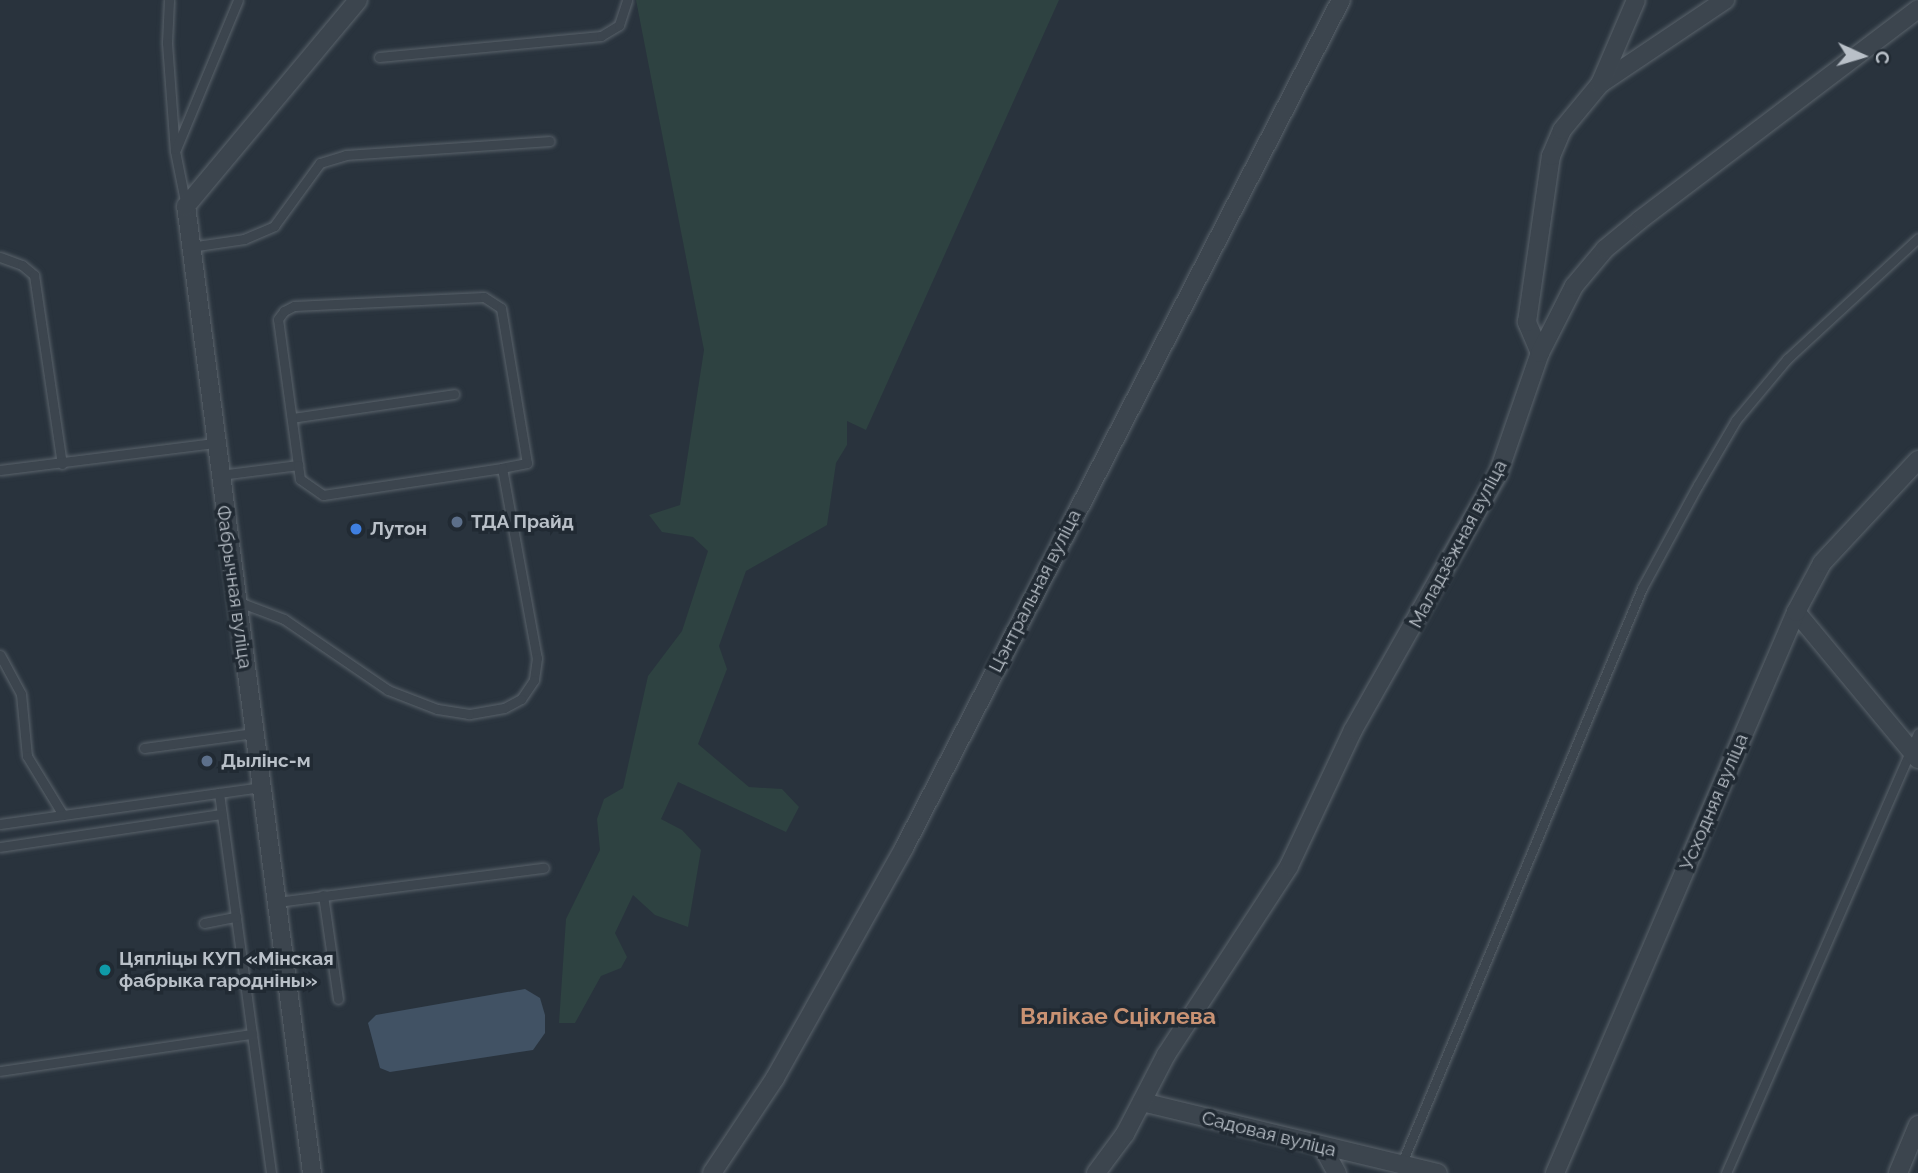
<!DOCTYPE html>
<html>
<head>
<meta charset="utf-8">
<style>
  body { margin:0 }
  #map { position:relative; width:1918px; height:1173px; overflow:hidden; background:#29333d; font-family:Raleway,sans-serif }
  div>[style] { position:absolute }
  .green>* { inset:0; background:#2e4241 }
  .water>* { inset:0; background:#415264 }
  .roads { filter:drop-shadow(0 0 2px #5a636b) drop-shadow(0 0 2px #5a636b) }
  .lane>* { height:9px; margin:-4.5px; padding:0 4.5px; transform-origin:4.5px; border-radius:4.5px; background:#3c454e }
  .street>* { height:18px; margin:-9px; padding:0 9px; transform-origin:9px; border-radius:9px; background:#3c454e }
  .dots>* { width:19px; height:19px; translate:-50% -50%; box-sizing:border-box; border:4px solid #212a33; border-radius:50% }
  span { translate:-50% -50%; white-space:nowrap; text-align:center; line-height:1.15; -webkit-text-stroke:7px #212a33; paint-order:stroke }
  .poi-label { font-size:19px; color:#b9c0c8; font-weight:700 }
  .left { translate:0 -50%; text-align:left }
  .street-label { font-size:19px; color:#b9c0c8 }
  .quarter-label { font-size:23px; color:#c99273; font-weight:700 }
  .north { position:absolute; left:1827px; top:21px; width:70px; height:70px; -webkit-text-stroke:5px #212a33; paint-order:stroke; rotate:94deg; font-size:19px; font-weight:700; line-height:28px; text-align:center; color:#b9c0c8 }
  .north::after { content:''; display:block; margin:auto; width:24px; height:32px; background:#b9c0c8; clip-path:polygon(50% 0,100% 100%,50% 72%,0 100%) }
</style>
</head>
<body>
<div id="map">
  <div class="green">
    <i style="clip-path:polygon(636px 0,1059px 0,866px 430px,847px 421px,847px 445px,836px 463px,827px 525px,746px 571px,719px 646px,727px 669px,698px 744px,749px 787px,782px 789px,799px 807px,786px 832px,678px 782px,661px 819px,682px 830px,701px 850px,688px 927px,655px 915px,633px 895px,615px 933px,627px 957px,621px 968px,601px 976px,575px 1023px,559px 1023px,566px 919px,600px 850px,597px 819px,604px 799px,623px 788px,648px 676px,682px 631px,708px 551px,693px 537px,662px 532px,649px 515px,680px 505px,704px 350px)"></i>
  </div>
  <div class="water">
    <i style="clip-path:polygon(525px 989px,540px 998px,545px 1015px,545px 1033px,533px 1050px,390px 1072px,380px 1068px,368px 1023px,376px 1015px)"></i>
  </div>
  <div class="roads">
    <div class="lane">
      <i style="left:169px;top:0;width:43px;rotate:92.7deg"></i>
      <i style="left:167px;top:43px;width:108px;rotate:85.8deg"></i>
      <i style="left:175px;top:151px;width:56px;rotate:78.7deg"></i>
      <i style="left:379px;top:57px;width:223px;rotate:-5.4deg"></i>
      <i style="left:601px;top:36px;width:21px;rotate:-31deg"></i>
      <i style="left:619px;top:25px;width:26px;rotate:-72deg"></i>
      <i style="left:176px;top:149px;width:161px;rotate:-67.4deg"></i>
      <i style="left:190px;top:247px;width:55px;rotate:-8.4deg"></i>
      <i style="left:244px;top:239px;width:33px;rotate:-23deg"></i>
      <i style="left:274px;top:226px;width:78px;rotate:-53.9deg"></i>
      <i style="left:320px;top:163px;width:27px;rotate:-17deg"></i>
      <i style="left:346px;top:155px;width:204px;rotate:-3.9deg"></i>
      <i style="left:0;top:257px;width:23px;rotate:20deg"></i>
      <i style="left:22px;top:265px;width:16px;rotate:40deg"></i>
      <i style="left:34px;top:275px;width:191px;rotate:81.6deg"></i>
      <i style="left:292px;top:418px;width:164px;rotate:-8.4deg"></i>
      <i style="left:298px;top:465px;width:147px;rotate:-97.8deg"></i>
      <i style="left:278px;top:319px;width:10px;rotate:-53deg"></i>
      <i style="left:284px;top:311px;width:11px;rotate:-27deg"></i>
      <i style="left:294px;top:306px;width:190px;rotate:-2.7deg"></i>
      <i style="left:484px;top:297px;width:20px;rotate:33deg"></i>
      <i style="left:501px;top:308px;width:157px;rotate:80.5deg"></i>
      <i style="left:527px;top:463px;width:25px;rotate:169deg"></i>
      <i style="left:0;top:470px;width:216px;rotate:-7.2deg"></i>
      <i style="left:220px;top:475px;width:79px;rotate:-7.3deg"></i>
      <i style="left:298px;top:465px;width:14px;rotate:82deg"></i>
      <i style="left:300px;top:479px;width:28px;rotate:35deg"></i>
      <i style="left:323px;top:495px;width:181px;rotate:-8.6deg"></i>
      <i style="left:502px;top:468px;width:193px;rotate:79.6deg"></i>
      <i style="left:537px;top:658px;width:22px;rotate:98deg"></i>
      <i style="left:534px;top:680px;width:23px;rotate:124deg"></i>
      <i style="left:521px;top:699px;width:19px;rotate:152deg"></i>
      <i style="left:504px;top:708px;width:36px;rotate:170deg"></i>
      <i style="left:469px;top:714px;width:32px;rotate:-171deg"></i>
      <i style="left:437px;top:709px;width:53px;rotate:-158.8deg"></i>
      <i style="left:388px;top:690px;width:126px;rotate:-145.7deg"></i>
      <i style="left:284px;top:619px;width:51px;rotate:-159.4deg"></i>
      <i style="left:0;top:655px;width:44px;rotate:61.7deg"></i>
      <i style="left:21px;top:694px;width:62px;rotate:84.5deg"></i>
      <i style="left:27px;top:756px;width:69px;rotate:58.6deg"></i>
      <i style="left:144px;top:748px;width:111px;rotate:-7.8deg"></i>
      <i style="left:219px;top:793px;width:42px;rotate:-8.1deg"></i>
      <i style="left:0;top:824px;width:221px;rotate:-8.1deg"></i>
      <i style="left:219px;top:793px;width:384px;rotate:82.2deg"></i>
      <i style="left:0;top:847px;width:224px;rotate:-8.5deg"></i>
      <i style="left:323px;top:895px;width:105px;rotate:81.8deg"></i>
      <i style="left:277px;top:902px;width:269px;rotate:-7.3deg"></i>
      <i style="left:204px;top:923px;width:33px;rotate:-11deg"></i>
      <i style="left:0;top:1071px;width:255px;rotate:-8.4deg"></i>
      <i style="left:1401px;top:1165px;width:625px;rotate:-67.33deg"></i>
      <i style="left:1642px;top:588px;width:117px;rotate:-61.5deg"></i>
      <i style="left:1698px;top:485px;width:75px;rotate:-59.7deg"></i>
      <i style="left:1736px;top:420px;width:80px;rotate:-50.1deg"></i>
      <i style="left:1787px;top:359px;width:178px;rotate:-42.7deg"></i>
      <i style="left:1726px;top:1173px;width:480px;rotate:-66.4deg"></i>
    </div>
    <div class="street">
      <i style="left:1600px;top:84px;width:151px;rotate:-33.9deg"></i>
      <i style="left:1540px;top:353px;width:34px;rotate:-113deg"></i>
      <i style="left:1527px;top:322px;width:168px;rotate:-81.8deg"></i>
      <i style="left:1551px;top:156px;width:28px;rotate:-67deg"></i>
      <i style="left:1562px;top:130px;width:60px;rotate:-50.4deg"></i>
      <i style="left:1600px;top:84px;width:91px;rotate:-66.8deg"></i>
      <i style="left:1796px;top:612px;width:191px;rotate:50.3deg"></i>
      <i style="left:1142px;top:1102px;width:304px;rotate:13.5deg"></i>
      <i style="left:1323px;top:1148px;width:29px;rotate:61deg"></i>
      <i style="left:312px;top:1173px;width:975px;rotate:-97.42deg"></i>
      <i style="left:186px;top:206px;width:268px;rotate:-50.1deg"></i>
      <i style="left:712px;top:1173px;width:114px;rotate:-56.4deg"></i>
      <i style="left:775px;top:1078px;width:264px;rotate:-60.7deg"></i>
      <i style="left:904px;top:848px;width:954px;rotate:-62.74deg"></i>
      <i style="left:1096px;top:1173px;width:49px;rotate:-53.4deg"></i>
      <i style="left:1125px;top:1134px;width:89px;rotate:-62.6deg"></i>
      <i style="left:1166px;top:1055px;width:225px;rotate:-56.9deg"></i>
      <i style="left:1289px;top:866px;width:150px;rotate:-64.8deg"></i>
      <i style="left:1353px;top:730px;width:294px;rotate:-60.5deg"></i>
      <i style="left:1498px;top:474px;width:128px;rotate:-70.9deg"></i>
      <i style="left:1540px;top:353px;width:75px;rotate:-63.1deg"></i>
      <i style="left:1574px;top:286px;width:48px;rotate:-50deg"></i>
      <i style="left:1605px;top:249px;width:45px;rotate:-39.6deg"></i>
      <i style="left:1640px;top:220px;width:349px;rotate:-37.2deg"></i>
      <i style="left:1555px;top:1173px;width:611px;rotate:-66.75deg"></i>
      <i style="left:1796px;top:612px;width:55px;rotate:-62deg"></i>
      <i style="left:1822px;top:563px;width:141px;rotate:-47deg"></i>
      <i style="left:1898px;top:1173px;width:52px;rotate:-67.4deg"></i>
    </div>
  </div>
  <div class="dots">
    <i style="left:457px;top:522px;background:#5c6f8a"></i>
    <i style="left:356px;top:529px;background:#3f7fe0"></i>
    <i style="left:207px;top:761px;background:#5c6f8a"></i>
    <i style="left:105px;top:970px;background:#0f9aa8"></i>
  </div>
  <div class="poi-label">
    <span class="left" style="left:471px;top:522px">ТДА Прайд</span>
    <span class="left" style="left:370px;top:529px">Лутон</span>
    <span class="left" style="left:221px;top:761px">Дылінс-м</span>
    <span class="left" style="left:119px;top:970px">Цяпліцы КУП «Мінская<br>фабрыка гародніны»</span>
  </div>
  <div class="street-label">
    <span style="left:1458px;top:544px;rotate:-62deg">Маладзёжная вуліца</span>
    <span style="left:234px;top:587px;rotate:82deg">Фабрычная вуліца</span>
    <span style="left:1035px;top:591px;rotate:-63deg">Цэнтральная вуліца</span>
    <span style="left:1714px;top:802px;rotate:-67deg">Усходняя вуліца</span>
    <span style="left:1269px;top:1134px;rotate:14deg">Садовая вуліца</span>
  </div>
  <div class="quarter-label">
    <span style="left:1118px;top:1016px">Вялікае Сціклева</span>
  </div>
  <div class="north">С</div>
</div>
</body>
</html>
